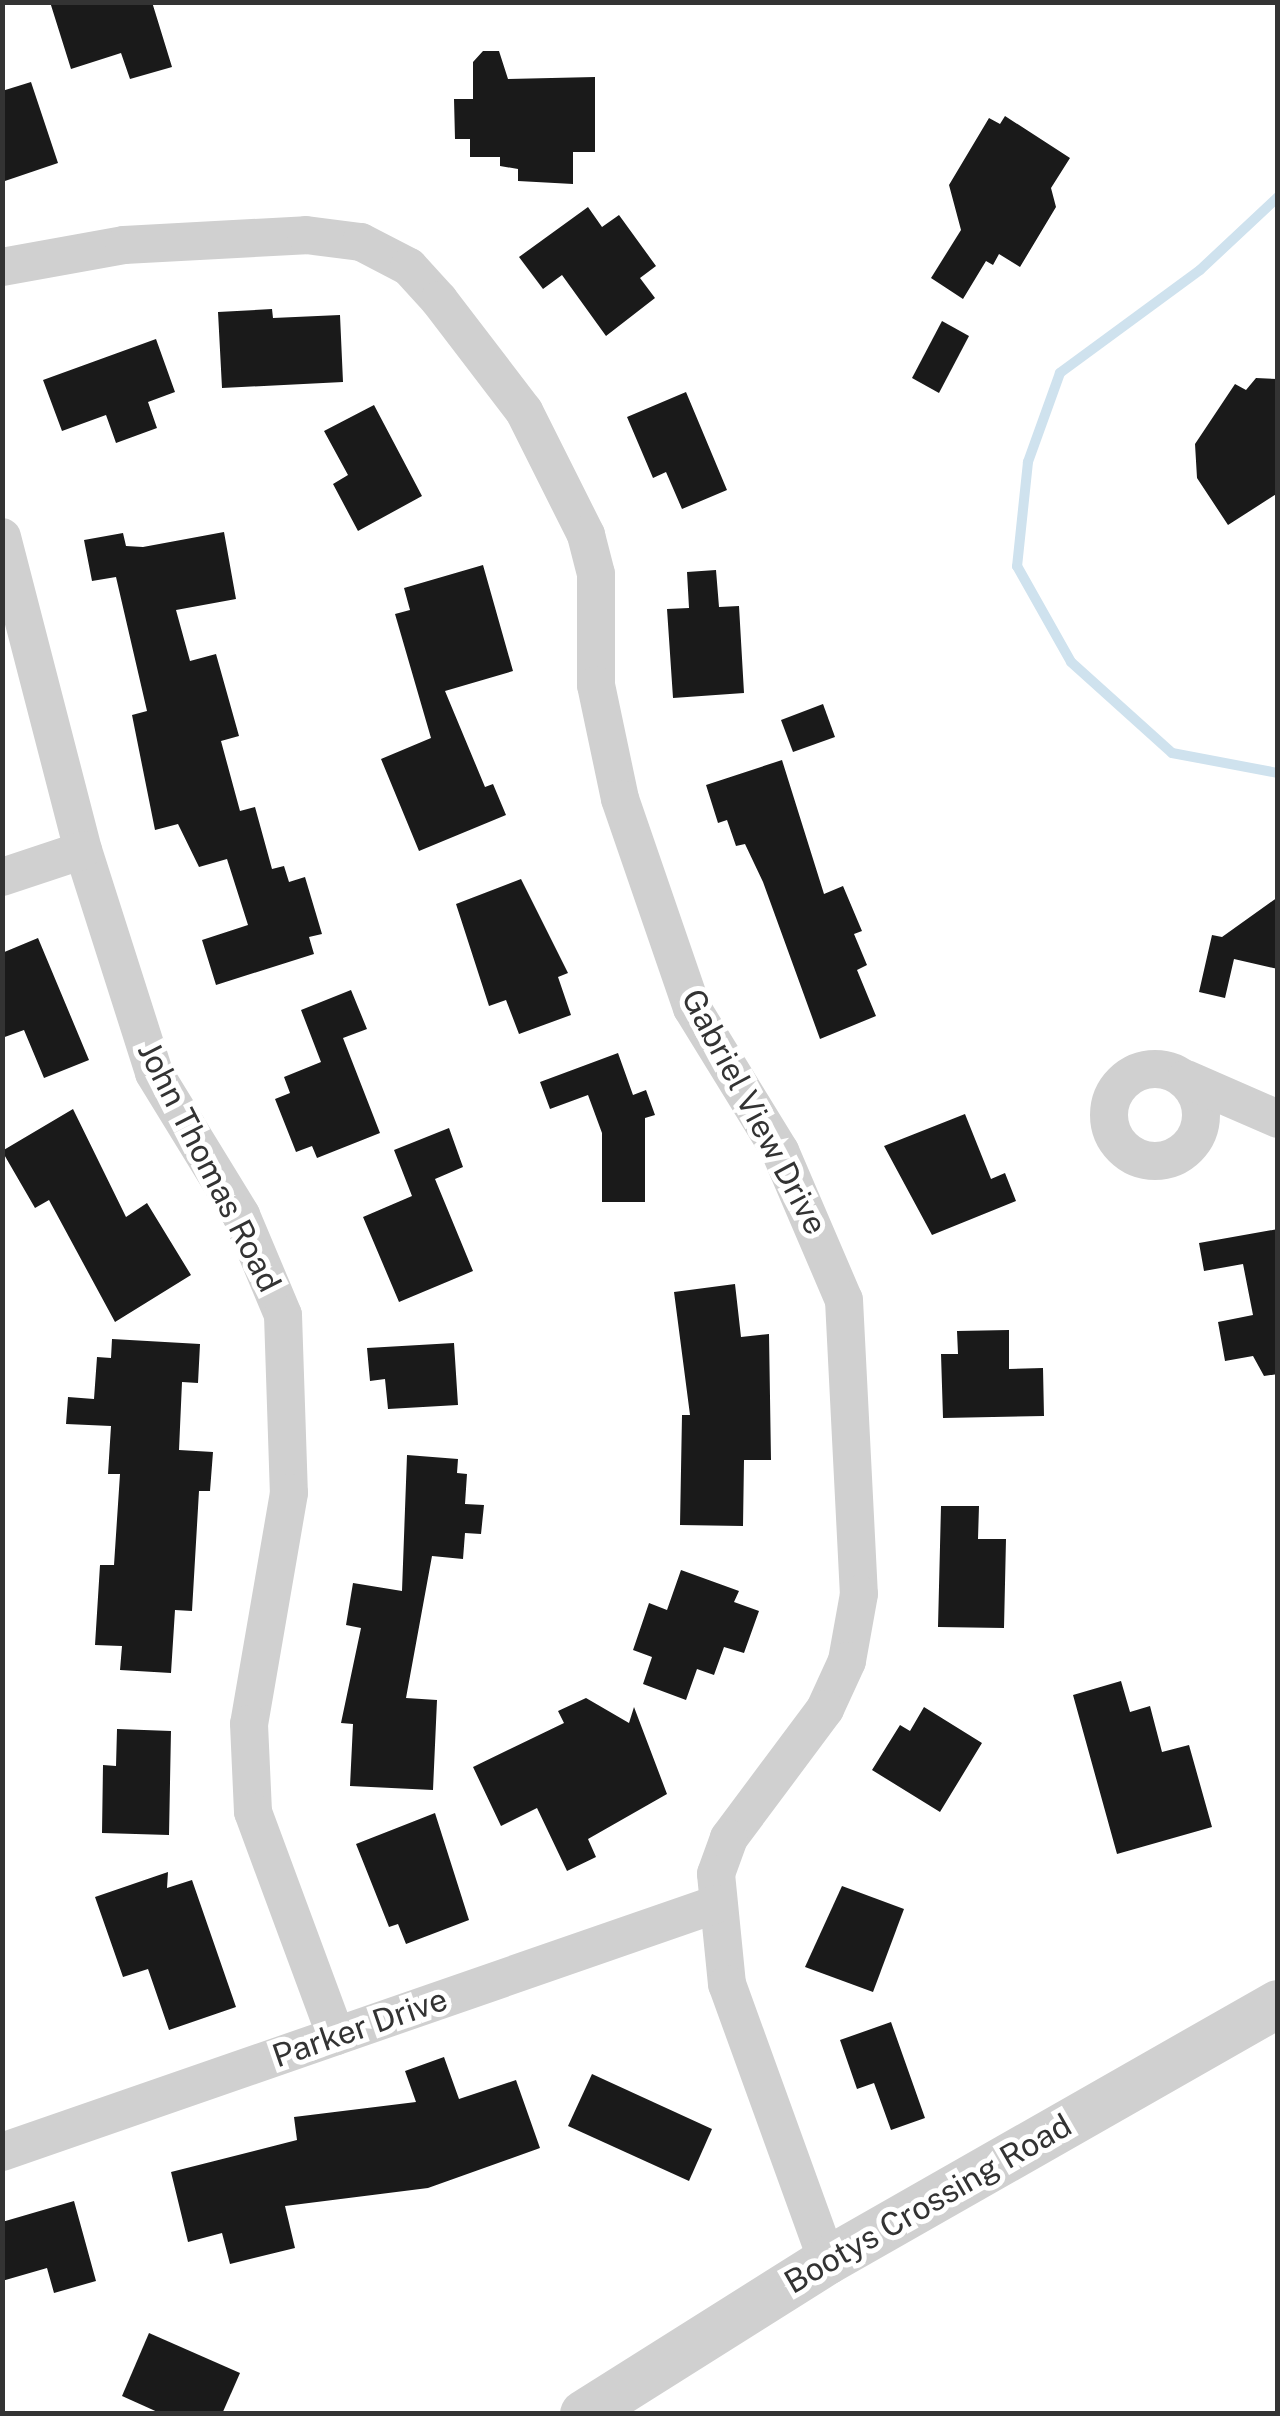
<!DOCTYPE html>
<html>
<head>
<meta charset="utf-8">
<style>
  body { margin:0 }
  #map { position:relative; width:1280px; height:2416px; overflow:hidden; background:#fff; font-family:"Public Sans",sans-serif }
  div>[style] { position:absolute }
  .stream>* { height:10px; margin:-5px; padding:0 5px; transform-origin:5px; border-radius:5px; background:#cfe2ee }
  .building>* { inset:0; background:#1a1a1a }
  .minor>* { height:38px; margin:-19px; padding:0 19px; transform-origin:19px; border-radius:19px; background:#d0d0d0 }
  .minor>.ring { margin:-19px; padding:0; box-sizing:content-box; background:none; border:38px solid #d0d0d0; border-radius:50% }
  .tertiary>* { height:48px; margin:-24px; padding:0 24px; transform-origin:24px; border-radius:24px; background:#d0d0d0 }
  span { translate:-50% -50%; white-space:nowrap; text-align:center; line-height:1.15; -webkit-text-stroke:10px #fff; paint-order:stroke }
  .street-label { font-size:32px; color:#333 }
  .frame { position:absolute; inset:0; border:5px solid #333; pointer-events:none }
</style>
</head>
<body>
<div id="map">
  <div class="stream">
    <i style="left:1278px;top:197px;width:107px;rotate:136.9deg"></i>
    <i style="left:1200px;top:270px;width:174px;rotate:143.7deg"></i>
    <i style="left:1060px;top:373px;width:95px;rotate:109.8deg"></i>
    <i style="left:1028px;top:462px;width:105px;rotate:96deg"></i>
    <i style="left:1017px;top:566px;width:110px;rotate:60.6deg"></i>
    <i style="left:1071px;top:662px;width:136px;rotate:42deg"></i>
    <i style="left:1172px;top:753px;width:108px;rotate:10.7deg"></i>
  </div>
  <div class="building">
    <i style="clip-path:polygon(50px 2px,152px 2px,172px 67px,130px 79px,121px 53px,71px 69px)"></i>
    <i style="clip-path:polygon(483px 51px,499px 51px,508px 79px,595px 77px,595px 152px,573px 152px,573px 184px,518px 181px,518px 169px,500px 166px,500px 157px,470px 157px,470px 139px,455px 139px,454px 99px,473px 99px,473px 62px)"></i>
    <i style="clip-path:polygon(31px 82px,58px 163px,2px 182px,2px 91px)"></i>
    <i style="clip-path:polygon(1005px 116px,1070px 158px,1051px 188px,1056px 207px,1020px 267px,999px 254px,993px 265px,986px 261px,963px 299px,931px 278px,961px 230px,949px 185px,989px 118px,1000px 124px)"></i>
    <i style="clip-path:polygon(588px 207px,602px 227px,619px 215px,656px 266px,640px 278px,655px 298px,606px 336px,562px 275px,543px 289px,519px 257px)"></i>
    <i style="clip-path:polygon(272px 309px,273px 318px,340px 315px,343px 382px,222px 388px,218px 312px)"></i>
    <i style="clip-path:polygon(942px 321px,969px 336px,939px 393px,912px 378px)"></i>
    <i style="clip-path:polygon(156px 339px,175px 392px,148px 402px,157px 428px,116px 443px,106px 415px,62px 431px,43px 380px)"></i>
    <i style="clip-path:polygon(1256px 378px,1278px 379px,1278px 493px,1228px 525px,1197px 478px,1195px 444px,1235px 384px,1246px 390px)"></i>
    <i style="clip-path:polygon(686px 392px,727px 490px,682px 509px,666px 472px,653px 478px,627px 417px)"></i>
    <i style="clip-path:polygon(374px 405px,422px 496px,358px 531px,333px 484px,348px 475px,324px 431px)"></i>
    <i style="clip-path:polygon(224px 532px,236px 599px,176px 610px,190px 661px,216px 654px,239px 736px,221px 741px,240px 811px,255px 807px,272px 869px,284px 866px,289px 882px,305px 877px,322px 934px,309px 937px,314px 954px,216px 985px,202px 940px,248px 925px,227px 859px,199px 867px,178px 824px,155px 830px,132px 715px,147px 711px,116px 577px,92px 581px,84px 540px,123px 533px,126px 546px,143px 547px)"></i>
    <i style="clip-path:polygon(483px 565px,513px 671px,445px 691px,485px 787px,493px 784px,506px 815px,419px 851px,381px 759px,431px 738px,395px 614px,410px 610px,404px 588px)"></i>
    <i style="clip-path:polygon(716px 570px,719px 607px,739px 606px,744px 693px,673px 698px,667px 609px,689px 608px,687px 572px)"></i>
    <i style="clip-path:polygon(823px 704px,835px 737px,793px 752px,781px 720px)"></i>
    <i style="clip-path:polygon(782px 760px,824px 894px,843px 886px,862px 931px,854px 934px,867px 965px,857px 970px,876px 1016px,820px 1039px,763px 882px,745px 844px,736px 846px,727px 820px,718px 823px,706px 785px)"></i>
    <i style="clip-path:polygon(521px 879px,568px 973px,558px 977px,571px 1015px,519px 1034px,506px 1000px,489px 1006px,456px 904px)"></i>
    <i style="clip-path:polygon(1278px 897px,1278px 969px,1234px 959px,1225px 998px,1199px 992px,1212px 935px,1222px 937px)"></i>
    <i style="clip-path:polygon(38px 938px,89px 1060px,44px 1078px,24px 1030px,2px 1038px,2px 953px)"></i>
    <i style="clip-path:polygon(351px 990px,367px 1029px,343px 1038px,380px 1133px,317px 1158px,312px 1146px,296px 1152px,275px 1099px,290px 1093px,284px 1077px,321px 1062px,301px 1010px)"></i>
    <i style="clip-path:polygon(618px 1053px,633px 1095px,646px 1090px,655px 1115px,645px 1118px,645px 1202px,602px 1202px,602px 1133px,588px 1095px,550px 1109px,540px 1082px)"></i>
    <i style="clip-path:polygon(73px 1109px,126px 1217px,147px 1203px,191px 1275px,115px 1322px,49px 1200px,35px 1208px,2px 1151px)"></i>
    <i style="clip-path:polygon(965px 1114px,991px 1179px,1005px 1173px,1016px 1201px,932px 1235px,884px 1146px)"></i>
    <i style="clip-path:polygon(449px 1128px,463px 1167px,435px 1179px,473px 1271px,399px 1302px,363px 1217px,412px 1196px,394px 1150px)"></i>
    <i style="clip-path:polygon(1278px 1229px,1278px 1374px,1264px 1376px,1253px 1356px,1225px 1361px,1218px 1322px,1253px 1315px,1243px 1264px,1204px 1271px,1199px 1243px)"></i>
    <i style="clip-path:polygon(735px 1284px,741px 1337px,769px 1334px,771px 1460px,744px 1460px,743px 1526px,680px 1525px,682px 1415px,690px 1415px,674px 1292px)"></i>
    <i style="clip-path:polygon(1009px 1330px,1009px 1369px,1043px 1368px,1044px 1416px,943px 1418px,941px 1354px,958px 1354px,957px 1331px)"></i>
    <i style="clip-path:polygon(112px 1339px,200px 1344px,198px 1383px,182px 1382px,179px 1450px,213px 1452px,210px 1491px,199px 1491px,192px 1611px,175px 1610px,171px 1673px,120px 1670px,122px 1646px,95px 1645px,100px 1565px,114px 1565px,120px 1474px,108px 1474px,111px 1426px,66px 1424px,68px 1397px,94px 1399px,97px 1357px,111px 1358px)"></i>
    <i style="clip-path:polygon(454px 1343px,458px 1405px,388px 1409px,385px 1379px,370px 1381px,367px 1348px)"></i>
    <i style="clip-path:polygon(407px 1455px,458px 1459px,457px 1473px,467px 1474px,465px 1504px,484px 1505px,481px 1534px,465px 1533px,463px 1559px,432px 1556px,406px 1698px,437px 1700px,433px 1790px,350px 1786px,353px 1724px,341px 1723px,361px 1628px,346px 1625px,353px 1583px,402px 1591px)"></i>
    <i style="clip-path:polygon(941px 1506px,979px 1506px,978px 1539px,1006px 1539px,1004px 1628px,938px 1627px)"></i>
    <i style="clip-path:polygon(681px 1570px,739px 1591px,734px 1602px,759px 1611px,744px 1653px,724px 1647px,714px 1675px,697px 1669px,686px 1700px,643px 1684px,652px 1657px,633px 1650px,649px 1603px,667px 1610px)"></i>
    <i style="clip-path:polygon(1121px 1681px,1130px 1712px,1150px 1706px,1162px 1752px,1189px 1745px,1212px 1827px,1117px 1854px,1073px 1695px)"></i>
    <i style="clip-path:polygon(586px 1698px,629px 1723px,634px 1707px,667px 1794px,588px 1839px,596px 1857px,567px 1871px,537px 1808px,501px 1826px,473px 1767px,564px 1723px,558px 1711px)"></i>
    <i style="clip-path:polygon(924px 1707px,982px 1743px,940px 1812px,872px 1770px,900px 1725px,910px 1731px)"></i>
    <i style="clip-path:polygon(117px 1729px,171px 1731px,169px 1835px,102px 1833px,103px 1765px,116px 1766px)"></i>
    <i style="clip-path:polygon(435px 1813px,469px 1920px,406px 1944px,398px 1924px,389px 1927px,356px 1844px)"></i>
    <i style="clip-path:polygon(168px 1872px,167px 1888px,192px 1880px,236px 2007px,169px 2030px,148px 1969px,123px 1977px,95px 1897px)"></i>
    <i style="clip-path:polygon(842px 1886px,904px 1909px,873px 1992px,805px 1967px)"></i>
    <i style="clip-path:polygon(891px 2022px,925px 2118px,891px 2130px,874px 2083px,857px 2089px,840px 2040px)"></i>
    <i style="clip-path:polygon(444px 2057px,459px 2099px,516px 2080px,540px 2148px,428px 2188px,285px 2206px,295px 2248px,230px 2264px,222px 2233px,188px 2242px,171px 2172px,297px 2140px,294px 2117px,416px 2102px,405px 2071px)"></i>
    <i style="clip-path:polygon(592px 2074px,712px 2129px,689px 2181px,568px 2126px)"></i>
    <i style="clip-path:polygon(74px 2201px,96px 2281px,54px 2293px,47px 2268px,2px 2281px,2px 2222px)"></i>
    <i style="clip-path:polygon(149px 2333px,240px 2373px,222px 2414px,162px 2414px,122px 2396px)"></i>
  </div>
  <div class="minor">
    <i style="left:2px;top:267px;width:124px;rotate:-10.2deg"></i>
    <i style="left:124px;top:245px;width:182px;rotate:-3.1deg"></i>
    <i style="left:306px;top:235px;width:55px;rotate:7.3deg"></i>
    <i style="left:361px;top:242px;width:54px;rotate:27.5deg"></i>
    <i style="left:409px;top:267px;width:45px;rotate:47.7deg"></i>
    <i style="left:439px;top:300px;width:140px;rotate:52.6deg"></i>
    <i style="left:524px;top:411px;width:139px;rotate:63.4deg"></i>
    <i style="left:586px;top:535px;width:40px;rotate:75.6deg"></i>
    <i style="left:596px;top:574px;width:111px;rotate:90deg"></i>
    <i style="left:596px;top:685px;width:116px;rotate:78.1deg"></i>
    <i style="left:620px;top:799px;width:221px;rotate:71deg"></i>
    <i style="left:692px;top:1008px;width:168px;rotate:58.4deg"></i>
    <i style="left:780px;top:1151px;width:162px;rotate:66.8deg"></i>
    <i style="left:844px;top:1300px;width:294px;rotate:87.1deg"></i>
    <i style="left:859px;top:1594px;width:68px;rotate:100.2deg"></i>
    <i style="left:847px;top:1661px;width:53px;rotate:114.6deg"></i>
    <i style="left:825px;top:1709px;width:161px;rotate:126.7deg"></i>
    <i style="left:729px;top:1838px;width:38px;rotate:110deg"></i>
    <i style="left:716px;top:1874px;width:111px;rotate:84.3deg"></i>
    <i style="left:727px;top:1984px;width:294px;rotate:70.1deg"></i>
    <i style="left:2px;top:537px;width:323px;rotate:75.5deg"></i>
    <i style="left:83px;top:850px;width:234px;rotate:72.3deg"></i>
    <i style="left:154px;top:1073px;width:167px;rotate:58.5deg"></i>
    <i style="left:241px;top:1215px;width:108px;rotate:67.2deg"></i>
    <i style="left:283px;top:1315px;width:178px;rotate:88.1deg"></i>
    <i style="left:289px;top:1493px;width:234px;rotate:99.8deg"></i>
    <i style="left:249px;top:1724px;width:88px;rotate:87.4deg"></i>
    <i style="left:253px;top:1812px;width:239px;rotate:69.7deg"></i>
    <i style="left:2px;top:877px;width:85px;rotate:-18.4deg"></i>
    <i class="ring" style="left:1109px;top:1069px;width:54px;height:54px"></i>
    <i style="left:1186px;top:1079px;width:100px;rotate:23.5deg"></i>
    <i style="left:2px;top:2152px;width:757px;rotate:-19.13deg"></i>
  </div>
  <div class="tertiary">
    <i style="left:584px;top:2414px;width:287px;rotate:-32.2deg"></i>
    <i style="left:827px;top:2261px;width:519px;rotate:-29.68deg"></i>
  </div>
  <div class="street-label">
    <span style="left:754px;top:1112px;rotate:62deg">Gabriel View Drive</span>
    <span style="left:209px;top:1167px;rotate:63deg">John Thomas Road</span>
    <span style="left:360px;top:2028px;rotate:-19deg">Parker Drive</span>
    <span style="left:928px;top:2204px;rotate:-30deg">Bootys Crossing Road</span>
  </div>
  <div class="frame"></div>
</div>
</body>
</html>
